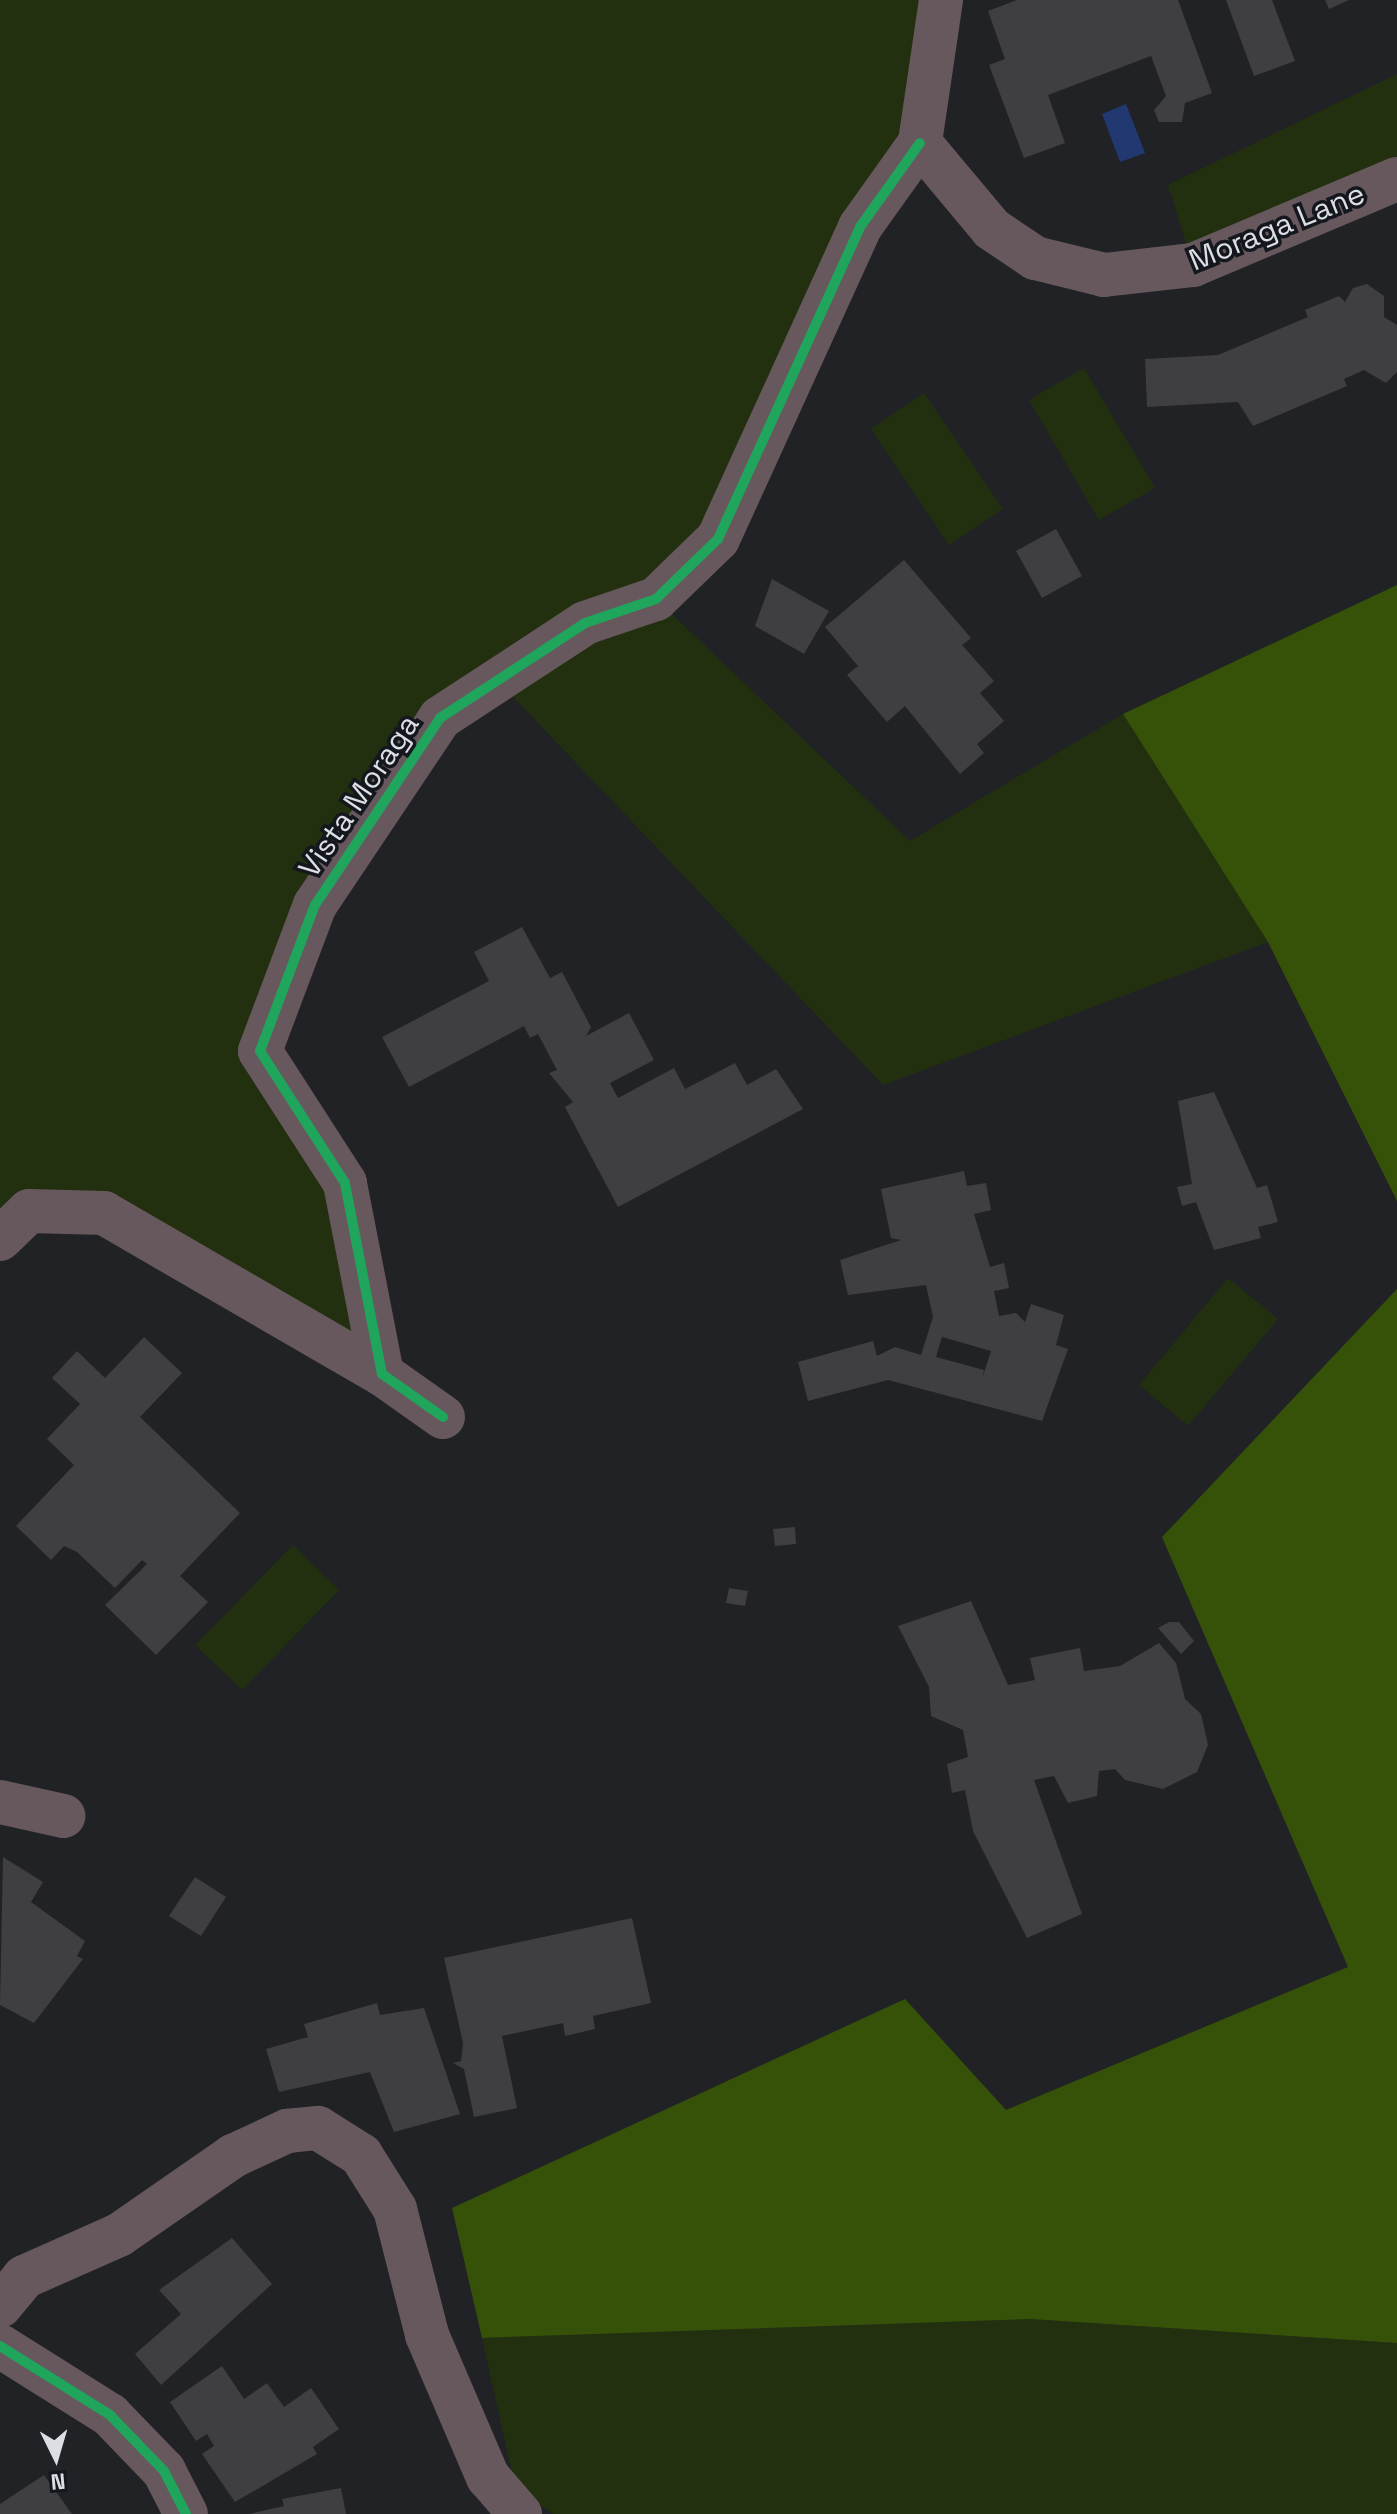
<!DOCTYPE html>
<html>
<head>
<meta charset="utf-8">
<style>
  body { margin:0 }
  #map { position:relative; width:1397px; height:2514px; overflow:hidden; background:#202225; font-family:"Space Grotesk",sans-serif }
  div>[style] { position:absolute }
  .green>* { inset:0; background:#223010 }
  .forest>* { inset:0; background:#365108 }
  .water>* { inset:0; background:#213870 }
  .building>* { inset:0; background:#3f3e42 }
  .minor>* { height:44px; margin:-22px; padding:0 22px; transform-origin:22px; border-radius:22px; background:#66585c }
  .cycleway>* { height:10px; margin:-5px; padding:0 5px; transform-origin:5px; border-radius:5px; background:#20a55d }
  span { translate:-50% -50%; white-space:nowrap; text-align:center; line-height:1.15; -webkit-text-stroke:7px #14171e; paint-order:stroke }
  .street-label { font-size:30px; color:#dbdee3 }
  .north { position:absolute; left:16px; top:2418px; width:80px; height:80px; -webkit-text-stroke:6px #14171e; paint-order:stroke; rotate:175deg; font-size:22px; font-weight:700; line-height:32px; text-align:center; color:#dbdee3 }
  .north::after { content:''; display:block; margin:auto; width:28px; height:36px; background:#dbdee3; clip-path:polygon(50% 0,100% 100%,50% 72%,0 100%) }
</style>
</head>
<body>
<div id="map">
  <div class="green">
    <i style="clip-path:polygon(0 0,941px 0,920px 143px,753px 472px,656px 599px,910px 841px,1123px 714px,1268px 942px,883px 1085px,497px 680px,440px 718px,260px 1051px,345px 1183px,382px 1374px,104px 1213px,0 1239px)"></i>
    <i style="clip-path:polygon(1397px 74px,1397px 179px,1193px 265px,1168px 185px)"></i>
    <i style="clip-path:polygon(1084px 368px,1155px 488px,1099px 520px,1029px 400px)"></i>
    <i style="clip-path:polygon(924px 393px,1003px 509px,949px 545px,871px 429px)"></i>
    <i style="clip-path:polygon(1228px 1278px,1278px 1319px,1188px 1426px,1139px 1385px)"></i>
    <i style="clip-path:polygon(293px 1545px,339px 1590px,242px 1690px,195px 1645px)"></i>
    <i style="clip-path:polygon(1030px 2319px,1397px 2343px,1397px 2514px,553px 2514px,515px 2487px,482px 2338px)"></i>
  </div>
  <div class="forest">
    <i style="clip-path:polygon(1397px 585px,1397px 1201px,1268px 942px,1123px 714px)"></i>
    <i style="clip-path:polygon(1397px 1289px,1397px 2343px,1030px 2319px,482px 2338px,452px 2208px,905px 1999px,1006px 2110px,1348px 1967px,1162px 1537px)"></i>
  </div>
  <div class="water">
    <i style="clip-path:polygon(1126px 104px,1145px 153px,1120px 162px,1102px 114px)"></i>
  </div>
  <div class="building">
    <i style="clip-path:polygon(1017px 0,1178px 0,1212px 93px,1185px 103px,1182px 122px,1159px 122px,1154px 110px,1166px 96px,1151px 56px,1048px 95px,1065px 143px,1024px 158px,989px 65px,1005px 59px,988px 11px)"></i>
    <i style="clip-path:polygon(1226px 0,1272px 0,1295px 61px,1254px 76px)"></i>
    <i style="clip-path:polygon(1325px 0,1349px 0,1329px 9px)"></i>
    <i style="clip-path:polygon(1367px 284px,1384px 296px,1384px 317px,1397px 325px,1397px 372px,1386px 383px,1364px 370px,1344px 379px,1347px 386px,1253px 426px,1238px 402px,1147px 407px,1145px 359px,1218px 355px,1308px 317px,1305px 310px,1339px 296px,1345px 302px,1353px 288px)"></i>
    <i style="clip-path:polygon(1056px 529px,1082px 576px,1042px 598px,1016px 551px)"></i>
    <i style="clip-path:polygon(904px 560px,971px 638px,962px 645px,994px 681px,980px 693px,1004px 721px,977px 744px,984px 753px,960px 774px,905px 706px,887px 722px,847px 675px,858px 666px,825px 627px)"></i>
    <i style="clip-path:polygon(772px 579px,829px 611px,804px 654px,755px 626px)"></i>
    <i style="clip-path:polygon(522px 927px,550px 978px,562px 972px,591px 1027px,586px 1036px,629px 1013px,654px 1060px,610px 1083px,618px 1098px,674px 1068px,685px 1089px,735px 1063px,747px 1085px,776px 1069px,803px 1109px,618px 1207px,565px 1107px,573px 1102px,549px 1073px,557px 1070px,538px 1034px,530px 1038px,524px 1026px,409px 1087px,382px 1037px,489px 981px,474px 952px)"></i>
    <i style="clip-path:polygon(1214px 1092px,1257px 1188px,1267px 1185px,1278px 1222px,1258px 1227px,1261px 1238px,1214px 1250px,1196px 1202px,1182px 1206px,1177px 1187px,1192px 1184px,1178px 1101px)"></i>
    <i style="clip-path:polygon(evenodd,964px 1171px,967px 1186px,986px 1183px,991px 1210px,974px 1214px,990px 1267px,1004px 1263px,1009px 1288px,994px 1291px,999px 1316px,1016px 1313px,1025px 1322px,1031px 1304px,1064px 1315px,1056px 1345px,1068px 1349px,1042px 1421px,888px 1380px,808px 1401px,798px 1362px,873px 1341px,877px 1356px,895px 1347px,921px 1355px,933px 1317px,926px 1285px,848px 1295px,840px 1260px,901px 1240px,891px 1238px,881px 1189px,964px 1171px,942px 1337px,991px 1351px,982px 1379px,984px 1370px,936px 1357px,942px 1337px)"></i>
    <i style="clip-path:polygon(144px 1337px,182px 1373px,140px 1417px,240px 1513px,180px 1576px,208px 1602px,156px 1655px,105px 1605px,147px 1564px,142px 1560px,115px 1588px,77px 1552px,64px 1546px,51px 1560px,16px 1526px,74px 1465px,47px 1439px,80px 1404px,52px 1378px,77px 1351px,105px 1378px)"></i>
    <i style="clip-path:polygon(795px 1527px,796px 1544px,775px 1546px,773px 1529px)"></i>
    <i style="clip-path:polygon(729px 1588px,748px 1591px,745px 1606px,726px 1603px)"></i>
    <i style="clip-path:polygon(971px 1601px,1008px 1685px,1035px 1680px,1030px 1658px,1080px 1648px,1084px 1671px,1120px 1666px,1159px 1643px,1176px 1663px,1185px 1699px,1201px 1714px,1208px 1745px,1197px 1772px,1163px 1789px,1125px 1780px,1115px 1769px,1099px 1771px,1097px 1796px,1068px 1803px,1054px 1776px,1034px 1780px,1082px 1914px,1027px 1938px,973px 1831px,965px 1790px,952px 1793px,947px 1764px,968px 1757px,963px 1730px,931px 1716px,929px 1687px,898px 1626px)"></i>
    <i style="clip-path:polygon(1169px 1622px,1179px 1622px,1194px 1641px,1181px 1654px,1158px 1628px)"></i>
    <i style="clip-path:polygon(3px 1857px,43px 1882px,31px 1902px,85px 1941px,77px 1956px,83px 1959px,34px 2023px,0 2005px)"></i>
    <i style="clip-path:polygon(195px 1877px,226px 1897px,201px 1936px,169px 1916px)"></i>
    <i style="clip-path:polygon(632px 1918px,651px 2003px,593px 2016px,595px 2029px,565px 2036px,563px 2023px,502px 2036px,517px 2108px,474px 2117px,464px 2069px,453px 2063px,461px 2061px,463px 2043px,444px 1958px)"></i>
    <i style="clip-path:polygon(377px 2003px,380px 2015px,424px 2008px,460px 2114px,394px 2132px,370px 2072px,279px 2092px,266px 2049px,308px 2037px,304px 2024px)"></i>
    <i style="clip-path:polygon(232px 2238px,272px 2284px,161px 2385px,135px 2354px,181px 2314px,159px 2290px)"></i>
    <i style="clip-path:polygon(222px 2366px,244px 2399px,267px 2383px,284px 2407px,311px 2388px,339px 2429px,313px 2447px,317px 2454px,235px 2502px,202px 2454px,214px 2446px,207px 2434px,196px 2441px,170px 2402px)"></i>
    <i style="clip-path:polygon(44px 2475px,72px 2514px,0 2514px,0 2504px)"></i>
    <i style="clip-path:polygon(341px 2488px,346px 2514px,249px 2514px,284px 2506px,282px 2499px)"></i>
  </div>
  <div class="minor">
    <i style="left:941px;top:0;width:145px;rotate:98.4deg"></i>
    <i style="left:920px;top:143px;width:112px;rotate:50.1deg"></i>
    <i style="left:992px;top:229px;width:52px;rotate:34deg"></i>
    <i style="left:1035px;top:258px;width:71px;rotate:13.8deg"></i>
    <i style="left:1104px;top:275px;width:90px;rotate:-6.4deg"></i>
    <i style="left:1193px;top:265px;width:221px;rotate:-22.9deg"></i>
    <i style="left:0;top:1239px;width:40px;rotate:-44deg"></i>
    <i style="left:29px;top:1211px;width:75px;rotate:1.5deg"></i>
    <i style="left:104px;top:1213px;width:321px;rotate:30.1deg"></i>
    <i style="left:443px;top:1417px;width:75px;rotate:-144.8deg"></i>
    <i style="left:382px;top:1374px;width:195px;rotate:-101deg"></i>
    <i style="left:345px;top:1183px;width:157px;rotate:-122.8deg"></i>
    <i style="left:260px;top:1051px;width:156px;rotate:-69.4deg"></i>
    <i style="left:315px;top:905px;width:225px;rotate:-56.2deg"></i>
    <i style="left:440px;top:718px;width:173px;rotate:-33.2deg"></i>
    <i style="left:585px;top:623px;width:75px;rotate:-18.7deg"></i>
    <i style="left:656px;top:599px;width:86px;rotate:-44.1deg"></i>
    <i style="left:718px;top:539px;width:343px;rotate:-65.5deg"></i>
    <i style="left:860px;top:227px;width:103px;rotate:-54.5deg"></i>
    <i style="left:0;top:1802px;width:65px;rotate:12.5deg"></i>
    <i style="left:0;top:2306px;width:38px;rotate:-50deg"></i>
    <i style="left:24px;top:2277px;width:104px;rotate:-23.9deg"></i>
    <i style="left:119px;top:2235px;width:139px;rotate:-34.7deg"></i>
    <i style="left:233px;top:2156px;width:60px;rotate:-24.8deg"></i>
    <i style="left:287px;top:2131px;width:31px;rotate:-6deg"></i>
    <i style="left:318px;top:2128px;width:51px;rotate:32.1deg"></i>
    <i style="left:361px;top:2155px;width:64px;rotate:57.8deg"></i>
    <i style="left:395px;top:2209px;width:130px;rotate:75.7deg"></i>
    <i style="left:427px;top:2335px;width:155px;rotate:66.8deg"></i>
    <i style="left:488px;top:2477px;width:49px;rotate:49.1deg"></i>
    <i style="left:0;top:2346px;width:130px;rotate:32.1deg"></i>
    <i style="left:110px;top:2415px;width:78px;rotate:46deg"></i>
    <i style="left:164px;top:2471px;width:48px;rotate:62.9deg"></i>
  </div>
  <div class="cycleway">
    <i style="left:443px;top:1417px;width:75px;rotate:-144.8deg"></i>
    <i style="left:382px;top:1374px;width:195px;rotate:-101deg"></i>
    <i style="left:345px;top:1183px;width:157px;rotate:-122.8deg"></i>
    <i style="left:260px;top:1051px;width:156px;rotate:-69.4deg"></i>
    <i style="left:315px;top:905px;width:225px;rotate:-56.2deg"></i>
    <i style="left:440px;top:718px;width:173px;rotate:-33.2deg"></i>
    <i style="left:585px;top:623px;width:75px;rotate:-18.7deg"></i>
    <i style="left:656px;top:599px;width:86px;rotate:-44.1deg"></i>
    <i style="left:718px;top:539px;width:343px;rotate:-65.5deg"></i>
    <i style="left:860px;top:227px;width:103px;rotate:-54.5deg"></i>
    <i style="left:0;top:2346px;width:130px;rotate:32.1deg"></i>
    <i style="left:110px;top:2415px;width:78px;rotate:46deg"></i>
    <i style="left:164px;top:2471px;width:48px;rotate:62.9deg"></i>
  </div>
  <div class="street-label">
    <span style="left:1277px;top:227px;rotate:-22deg">Moraga Lane</span>
    <span style="left:359px;top:796px;rotate:-56deg">Vista Moraga</span>
  </div>
  <div class="north">N</div>
</div>
</body>
</html>
